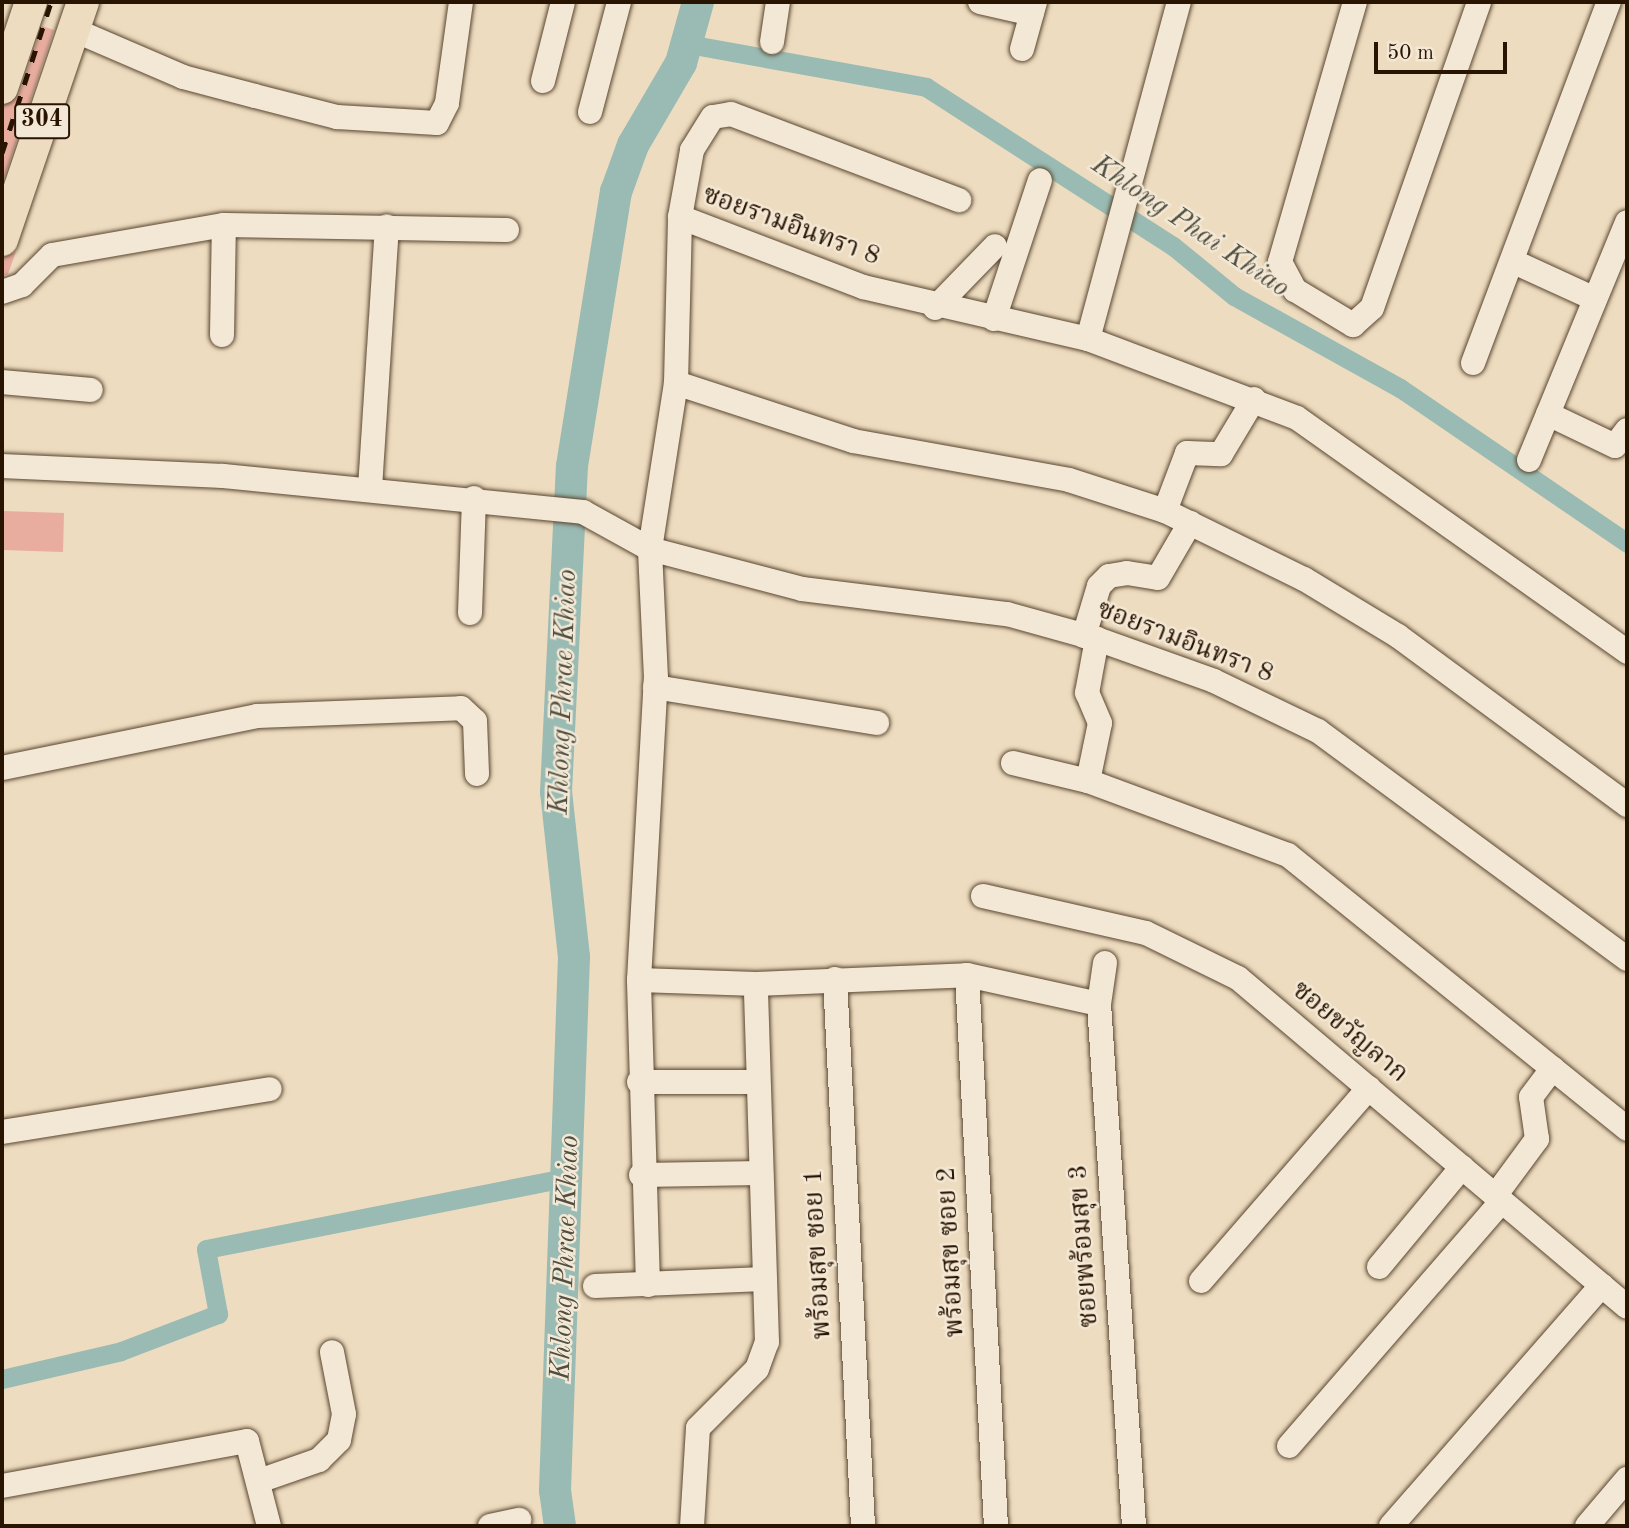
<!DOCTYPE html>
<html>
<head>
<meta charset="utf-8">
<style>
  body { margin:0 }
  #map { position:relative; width:1629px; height:1528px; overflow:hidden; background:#eddcbf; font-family:"Old Standard TT","Noto Serif Thai",serif }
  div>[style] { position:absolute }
  .canal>* { height:19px; margin:-9.5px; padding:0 9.5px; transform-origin:9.5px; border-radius:9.5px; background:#99bbb3 }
  .river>* { height:32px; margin:-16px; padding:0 16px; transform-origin:16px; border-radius:16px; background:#99bbb3 }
  .building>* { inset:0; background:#e8ad9f }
  .roads { filter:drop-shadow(0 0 2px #5a4631) drop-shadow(0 0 2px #5a4631) }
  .minor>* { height:24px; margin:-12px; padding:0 12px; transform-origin:12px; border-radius:12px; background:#f3e8d5 }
  .major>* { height:32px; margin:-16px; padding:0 16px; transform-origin:16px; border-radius:16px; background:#eddcbf }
  .rail>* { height:5px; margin-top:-2.5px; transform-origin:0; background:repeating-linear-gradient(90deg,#291402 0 12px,transparent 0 24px) }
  span { translate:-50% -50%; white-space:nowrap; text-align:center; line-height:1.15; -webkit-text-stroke:5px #f3e8d5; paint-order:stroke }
  .shield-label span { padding:2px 5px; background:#f3e8d5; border:2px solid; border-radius:5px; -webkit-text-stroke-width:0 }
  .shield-label { font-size:24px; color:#291402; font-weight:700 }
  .street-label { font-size:26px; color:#291402 }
  .water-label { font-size:28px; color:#504e40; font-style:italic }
  .frame { position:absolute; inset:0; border:4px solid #291402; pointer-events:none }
  .scale { position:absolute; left:1374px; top:42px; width:133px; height:32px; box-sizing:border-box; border:4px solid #291402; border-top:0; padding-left:9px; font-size:21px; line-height:24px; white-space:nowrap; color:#291402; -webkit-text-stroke:5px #f3e8d5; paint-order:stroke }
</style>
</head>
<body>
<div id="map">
  <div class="canal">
    <i style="left:688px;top:44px;width:242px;rotate:10.2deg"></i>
    <i style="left:926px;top:87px;width:294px;rotate:32.8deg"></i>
    <i style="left:1173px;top:246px;width:79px;rotate:39.3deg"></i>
    <i style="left:1234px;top:296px;width:190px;rotate:29deg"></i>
    <i style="left:1400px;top:388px;width:275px;rotate:34.3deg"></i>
    <i style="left:2px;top:1379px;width:122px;rotate:-13.2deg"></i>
    <i style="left:121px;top:1351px;width:104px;rotate:-20.9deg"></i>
    <i style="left:218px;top:1314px;width:66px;rotate:-100.5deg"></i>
    <i style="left:206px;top:1249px;width:372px;rotate:-11.2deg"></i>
  </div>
  <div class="river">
    <i style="left:560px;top:1526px;width:36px;rotate:-98deg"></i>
    <i style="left:555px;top:1490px;width:533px;rotate:-87.96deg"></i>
    <i style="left:574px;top:957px;width:166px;rotate:-96.2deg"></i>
    <i style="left:556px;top:792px;width:326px;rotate:-87.2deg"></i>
    <i style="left:572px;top:466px;width:278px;rotate:-80.9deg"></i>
    <i style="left:616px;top:192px;width:50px;rotate:-70.1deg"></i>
    <i style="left:633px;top:145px;width:95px;rotate:-59.7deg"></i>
    <i style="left:681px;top:63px;width:63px;rotate:-74.4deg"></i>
  </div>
  <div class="building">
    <i style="clip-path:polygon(42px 26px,54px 30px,2px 184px,2px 106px,19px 94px)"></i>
    <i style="clip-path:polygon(16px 252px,8px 274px,2px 276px,2px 258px)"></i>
    <i style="clip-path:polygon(2px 511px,64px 513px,63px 552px,2px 550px)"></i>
  </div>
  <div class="roads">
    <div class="minor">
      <i style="left:980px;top:2px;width:53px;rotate:13deg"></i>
      <i style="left:1355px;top:2px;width:271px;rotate:106.1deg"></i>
      <i style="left:1280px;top:262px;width:32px;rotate:62deg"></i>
      <i style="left:1295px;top:290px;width:68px;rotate:31.1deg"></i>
      <i style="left:1353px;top:325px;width:25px;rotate:-42deg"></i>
      <i style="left:1372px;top:308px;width:324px;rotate:-70.7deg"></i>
      <i style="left:74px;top:30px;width:119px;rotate:23.3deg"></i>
      <i style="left:183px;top:77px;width:74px;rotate:14.8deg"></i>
      <i style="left:255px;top:96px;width:85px;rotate:14.4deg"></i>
      <i style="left:337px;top:117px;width:100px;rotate:3.4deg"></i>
      <i style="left:437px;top:123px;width:22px;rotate:-63deg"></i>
      <i style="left:447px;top:103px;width:102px;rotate:-82.1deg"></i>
      <i style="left:772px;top:42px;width:40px;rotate:-81.5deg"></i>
      <i style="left:1022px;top:49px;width:49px;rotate:-74.5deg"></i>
      <i style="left:543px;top:81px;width:81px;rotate:-75.8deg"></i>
      <i style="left:590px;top:112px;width:114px;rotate:-75.2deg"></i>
      <i style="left:680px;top:217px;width:196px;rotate:20.9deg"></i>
      <i style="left:863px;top:287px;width:231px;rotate:13deg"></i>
      <i style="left:1088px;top:339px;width:223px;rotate:20.7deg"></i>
      <i style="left:1297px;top:418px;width:405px;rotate:35.3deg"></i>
      <i style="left:1512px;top:261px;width:91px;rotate:24.6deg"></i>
      <i style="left:2px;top:292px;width:21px;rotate:-19deg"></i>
      <i style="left:22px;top:285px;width:42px;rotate:-45deg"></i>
      <i style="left:52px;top:255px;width:175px;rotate:-9.9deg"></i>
      <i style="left:224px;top:225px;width:283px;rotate:1deg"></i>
      <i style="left:935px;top:308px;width:86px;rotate:-45.9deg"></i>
      <i style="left:994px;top:319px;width:146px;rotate:-71.7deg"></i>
      <i style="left:222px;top:335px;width:110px;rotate:-89deg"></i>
      <i style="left:1088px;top:339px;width:349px;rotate:-74.9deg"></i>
      <i style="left:1473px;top:363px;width:386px;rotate:-69.4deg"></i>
      <i style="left:2px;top:382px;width:89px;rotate:5.1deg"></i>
      <i style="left:676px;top:383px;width:186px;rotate:18.1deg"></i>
      <i style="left:853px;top:441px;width:219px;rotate:10.2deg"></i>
      <i style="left:1069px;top:480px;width:101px;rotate:17.9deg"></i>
      <i style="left:1165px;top:511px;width:155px;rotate:26.1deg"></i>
      <i style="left:1304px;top:579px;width:110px;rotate:31.2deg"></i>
      <i style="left:1398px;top:636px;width:285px;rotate:36.4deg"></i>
      <i style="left:1548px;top:414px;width:74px;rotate:25.5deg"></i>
      <i style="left:1615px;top:446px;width:20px;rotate:-53deg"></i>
      <i style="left:1529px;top:460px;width:257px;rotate:-67.6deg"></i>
      <i style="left:2px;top:466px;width:221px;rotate:2.6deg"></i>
      <i style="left:223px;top:476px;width:362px;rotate:5.7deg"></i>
      <i style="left:583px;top:512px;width:77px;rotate:28.9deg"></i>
      <i style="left:650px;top:549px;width:157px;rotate:14.7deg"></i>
      <i style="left:802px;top:589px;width:207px;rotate:7deg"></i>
      <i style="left:1007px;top:614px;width:93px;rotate:15.5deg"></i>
      <i style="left:1097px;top:639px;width:124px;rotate:19.7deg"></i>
      <i style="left:1214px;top:681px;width:115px;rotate:25.7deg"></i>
      <i style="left:1318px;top:731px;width:384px;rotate:36.4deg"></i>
      <i style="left:370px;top:488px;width:262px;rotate:-86.3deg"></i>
      <i style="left:1165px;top:511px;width:62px;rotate:-69.2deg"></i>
      <i style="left:1187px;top:453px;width:34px;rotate:2deg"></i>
      <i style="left:1221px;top:454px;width:64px;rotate:-59deg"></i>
      <i style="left:470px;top:613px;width:115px;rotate:-88deg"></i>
      <i style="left:1084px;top:636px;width:52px;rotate:-73.3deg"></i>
      <i style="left:1099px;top:586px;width:14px;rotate:-45deg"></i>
      <i style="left:1109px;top:576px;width:18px;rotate:-9deg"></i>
      <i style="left:1127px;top:573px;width:31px;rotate:9deg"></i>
      <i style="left:1158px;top:578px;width:64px;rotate:-59.8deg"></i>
      <i style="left:655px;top:687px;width:225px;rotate:9.2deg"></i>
      <i style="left:1013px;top:763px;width:77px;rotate:13.5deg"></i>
      <i style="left:1088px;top:781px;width:213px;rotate:20.3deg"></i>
      <i style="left:1288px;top:855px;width:436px;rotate:38.9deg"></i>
      <i style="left:2px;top:768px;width:260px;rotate:-11.5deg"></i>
      <i style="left:257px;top:716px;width:204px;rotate:-2.2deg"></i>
      <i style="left:461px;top:708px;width:19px;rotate:43deg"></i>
      <i style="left:475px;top:721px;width:53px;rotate:87.8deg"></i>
      <i style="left:1088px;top:781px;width:59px;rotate:-78.3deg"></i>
      <i style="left:1100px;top:723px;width:33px;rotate:-113deg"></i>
      <i style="left:1087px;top:693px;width:55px;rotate:-79.5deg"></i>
      <i style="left:983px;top:896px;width:167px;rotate:12.8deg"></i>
      <i style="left:1146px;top:933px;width:102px;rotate:26.1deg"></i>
      <i style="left:1238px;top:978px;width:509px;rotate:40.22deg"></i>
      <i style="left:1105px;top:963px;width:41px;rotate:98.3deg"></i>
      <i style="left:1099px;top:1004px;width:523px;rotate:86.16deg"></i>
      <i style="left:967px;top:975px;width:552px;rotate:86.99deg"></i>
      <i style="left:835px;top:979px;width:548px;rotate:87.07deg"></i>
      <i style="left:639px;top:980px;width:117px;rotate:2deg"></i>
      <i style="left:756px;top:984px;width:211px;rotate:-2.4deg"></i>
      <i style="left:967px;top:975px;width:135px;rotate:12.4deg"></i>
      <i style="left:639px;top:1082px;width:119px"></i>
      <i style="left:2px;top:1132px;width:271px;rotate:-9.1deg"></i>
      <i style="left:641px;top:1175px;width:120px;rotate:-1deg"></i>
      <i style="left:1495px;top:1196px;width:71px;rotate:-53.6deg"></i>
      <i style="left:1537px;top:1139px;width:42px;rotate:-98.1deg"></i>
      <i style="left:1531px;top:1097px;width:36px;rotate:-53deg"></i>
      <i style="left:1379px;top:1267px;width:130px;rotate:-50.3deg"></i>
      <i style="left:1201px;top:1281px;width:256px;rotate:-49deg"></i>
      <i style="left:648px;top:1285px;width:305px;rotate:-91.7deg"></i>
      <i style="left:639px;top:980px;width:302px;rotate:-86.8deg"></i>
      <i style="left:656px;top:678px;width:129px;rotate:-92.7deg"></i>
      <i style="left:650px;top:549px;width:168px;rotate:-81.1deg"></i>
      <i style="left:676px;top:383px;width:166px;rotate:-88.6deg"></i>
      <i style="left:680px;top:217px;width:68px;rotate:-79.8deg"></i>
      <i style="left:692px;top:150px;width:39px;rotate:-58deg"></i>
      <i style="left:713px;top:117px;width:18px;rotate:-9deg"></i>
      <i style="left:731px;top:114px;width:244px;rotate:20.7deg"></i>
      <i style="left:595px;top:1286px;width:169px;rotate:-2.4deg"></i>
      <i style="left:1289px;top:1446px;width:323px;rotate:-49deg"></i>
      <i style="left:259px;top:1481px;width:64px;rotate:-19.3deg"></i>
      <i style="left:319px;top:1460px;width:28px;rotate:-45deg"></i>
      <i style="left:339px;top:1440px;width:26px;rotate:-79deg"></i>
      <i style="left:344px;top:1414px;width:63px;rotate:-101deg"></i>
      <i style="left:2px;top:1486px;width:249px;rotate:-10.4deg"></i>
      <i style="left:247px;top:1441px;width:88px;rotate:75.5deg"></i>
      <i style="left:490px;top:1526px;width:30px;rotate:-12deg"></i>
      <i style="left:692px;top:1526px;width:98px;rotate:-86.5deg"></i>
      <i style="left:698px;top:1428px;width:83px;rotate:-45deg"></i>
      <i style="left:757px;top:1369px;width:29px;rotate:-70deg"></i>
      <i style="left:767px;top:1342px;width:358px;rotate:-91.8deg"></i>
      <i style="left:1391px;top:1526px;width:320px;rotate:-48.8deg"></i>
      <i style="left:1587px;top:1526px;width:62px;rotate:-49.6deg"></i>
    </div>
    <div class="major">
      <i style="left:2px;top:88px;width:91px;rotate:-71.4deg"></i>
      <i style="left:2px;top:240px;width:251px;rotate:-71.2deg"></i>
    </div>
  </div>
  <div class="rail">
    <i style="left:2px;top:153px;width:159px;rotate:-72deg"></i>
  </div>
  <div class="shield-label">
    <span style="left:42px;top:121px">304</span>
  </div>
  <div class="street-label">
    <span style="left:791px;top:227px;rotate:20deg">ซอยรามอินทรา 8</span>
    <span style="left:1185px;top:643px;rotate:21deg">ซอยรามอินทรา 8</span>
    <span style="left:1349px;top:1033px;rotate:40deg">ซอยขวัญลาก</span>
    <span style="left:1085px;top:1246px;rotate:-94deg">ซอยพร้อมสุข 3</span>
    <span style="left:952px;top:1252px;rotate:-93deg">พร้อมสุข ซอย 2</span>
    <span style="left:819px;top:1254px;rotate:-93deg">พร้อมสุข ซอย 1</span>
  </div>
  <div class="water-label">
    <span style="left:1190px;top:227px;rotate:34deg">Khlong Phai Khiao</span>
    <span style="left:564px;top:692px;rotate:-88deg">Khlong Phrae Khiao</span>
    <span style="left:566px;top:1258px;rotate:-88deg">Khlong Phrae Khiao</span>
  </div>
  <div class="frame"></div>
  <div class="scale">50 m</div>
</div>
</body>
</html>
